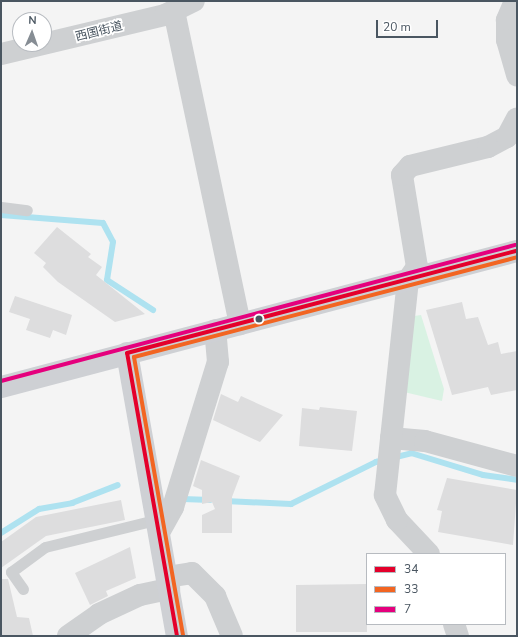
<!DOCTYPE html>
<html>
<head>
<meta charset="utf-8">
<style>
  body { margin:0 }
  #map { position:relative; width:518px; height:637px; overflow:hidden; background:#f4f4f4; font-family:"Nunito Sans","Noto Sans JP",sans-serif }
  div>[style] { position:absolute }
  .green>* { inset:0; background:#d9f2e3 }
  .stream>* { height:6px; margin:-3px; padding:0 3px; transform-origin:3px; border-radius:3px; background:#aee2f0 }
  .building>* { inset:0; background:#ddddde }
  .lane>* { height:11px; margin:-5.5px; padding:0 5.5px; transform-origin:5.5px; border-radius:5.5px; background:#ced0d2 }
  .street>* { height:22px; margin:-11px; padding:0 11px; transform-origin:11px; border-radius:11px; background:#ced0d2 }
  .secondary>* { height:22px; margin:-11px; padding:0 11px; transform-origin:11px; border-radius:11px; background:#ced0d4 }
  .bus-1>* { height:4px; margin:-2px; padding:0 2px; transform-origin:2px; border-radius:2px; background:#e4002b }
  .bus-2>* { height:4px; margin:-2px; padding:0 2px; transform-origin:2px; border-radius:2px; background:#f26522 }
  .bus-3>* { height:4px; margin:-2px; padding:0 2px; transform-origin:2px; border-radius:2px; background:#e5007d }
  .dots>* { width:11px; height:11px; translate:-50% -50%; box-sizing:border-box; border:2px solid #fff; border-radius:50% }
  span { translate:-50% -50%; white-space:nowrap; text-align:center; line-height:1.15; -webkit-text-stroke:3.5px #fff; paint-order:stroke }
  .street-label { font-size:12px; color:#4a5661 }
  .frame { position:absolute; inset:0; border:2px solid #4a5661; pointer-events:none }
  .legend { position:absolute; left:366px; top:553px; width:140px; height:72px; box-sizing:border-box; background:#fff; border:1px solid #b7bbc0; margin:0; padding:5px 7px; list-style:none; font-size:12px; color:#4a5661 }
  .legend li { display:flex; align-items:center; gap:8px; height:20px }
  .legend b { width:20px; border:1px solid #b7bbc0 }
  .north { position:absolute; left:12px; top:12px; width:40px; height:40px; box-sizing:border-box; background:#fff; border:1px solid #b7bbc0; border-radius:50%; rotate:2deg; font-size:11px; font-weight:700; line-height:16px; text-align:center; color:#4a5661 }
  .north::after { content:''; display:block; margin:auto; width:14px; height:18px; background:#868d94; clip-path:polygon(50% 0,100% 100%,50% 72%,0 100%) }
  .scale { position:absolute; left:376px; top:20px; width:62px; height:18px; box-sizing:border-box; border:2px solid #4a5661; border-top:0; padding-left:5px; font-size:12px; line-height:14px; white-space:nowrap; color:#4a5661; -webkit-text-stroke:3px #fff; paint-order:stroke }
</style>
</head>
<body>
<div id="map">
  <div class="green">
    <i style="clip-path:polygon(421px 315px,444px 389px,442px 401px,404px 392px,414px 316px)"></i>
  </div>
  <div class="stream">
    <i style="left:1px;top:215px;width:102px;rotate:4.5deg"></i>
    <i style="left:103px;top:223px;width:21px;rotate:62deg"></i>
    <i style="left:113px;top:242px;width:38px;rotate:99deg"></i>
    <i style="left:107px;top:280px;width:55px;rotate:33.1deg"></i>
    <i style="left:183px;top:499px;width:27px;rotate:2deg"></i>
    <i style="left:225px;top:501px;width:66px;rotate:2.6deg"></i>
    <i style="left:291px;top:504px;width:95px;rotate:-26.3deg"></i>
    <i style="left:376px;top:462px;width:36px;rotate:-14deg"></i>
    <i style="left:411px;top:453px;width:75px;rotate:17deg"></i>
    <i style="left:483px;top:475px;width:34px;rotate:8deg"></i>
    <i style="left:1px;top:533px;width:45px;rotate:-32.3deg"></i>
    <i style="left:39px;top:509px;width:34px;rotate:-10deg"></i>
    <i style="left:72px;top:503px;width:49px;rotate:-21.4deg"></i>
  </div>
  <div class="building">
    <i style="clip-path:polygon(57px 227px,91px 254px,88px 257px,102px 267px,96px 275px,145px 314px,115px 322px,58px 282px,43px 267px,46px 263px,34px 253px)"></i>
    <i style="clip-path:polygon(15px 296px,72px 315px,66px 335px,53px 330px,50px 338px,26px 330px,30px 319px,9px 312px)"></i>
    <i style="clip-path:polygon(462px 302px,466px 319px,478px 317px,488px 345px,498px 342px,501px 354px,517px 351px,517px 390px,491px 395px,488px 387px,452px 395px,426px 310px)"></i>
    <i style="clip-path:polygon(221px 394px,238px 402px,241px 396px,283px 415px,260px 442px,213px 420px)"></i>
    <i style="clip-path:polygon(320px 407px,357px 411px,352px 451px,299px 446px,302px 408px,319px 410px)"></i>
    <i style="clip-path:polygon(201px 460px,240px 476px,232px 497px,232px 533px,202px 533px,202px 515px,215px 509px,212px 502px,202px 504px,202px 490px,193px 486px)"></i>
    <i style="clip-path:polygon(447px 478px,517px 490px,513px 545px,438px 532px,442px 511px,437px 510px)"></i>
    <i style="clip-path:polygon(121px 500px,125px 520px,46px 536px,1px 568px,1px 542px,36px 517px)"></i>
    <i style="clip-path:polygon(130px 547px,136px 578px,106px 591px,108px 596px,90px 605px,75px 573px)"></i>
    <i style="clip-path:polygon(1px 579px,8px 579px,17px 617px,29px 618px,33px 636px,1px 636px)"></i>
    <i style="clip-path:polygon(367px 584px,367px 632px,296px 632px,296px 585px)"></i>
  </div>
  <div class="lane">
    <i style="left:1px;top:207px;width:26px;rotate:7deg"></i>
    <i style="left:23px;top:589px;width:21px;rotate:-125deg"></i>
    <i style="left:11px;top:572px;width:42px;rotate:-36.3deg"></i>
    <i style="left:45px;top:547px;width:117px;rotate:-13.8deg"></i>
  </div>
  <div class="street">
    <i style="left:515px;top:1px;width:21px;rotate:113deg"></i>
    <i style="left:507px;top:20px;width:20px;rotate:90deg"></i>
    <i style="left:507px;top:40px;width:37px;rotate:74deg"></i>
    <i style="left:174px;top:11px;width:320px;rotate:78.1deg"></i>
    <i style="left:1px;top:54px;width:169px;rotate:-13.4deg"></i>
    <i style="left:165px;top:15px;width:32px;rotate:-26deg"></i>
    <i style="left:391px;top:438px;width:34px;rotate:5deg"></i>
    <i style="left:425px;top:441px;width:95px;rotate:15.2deg"></i>
    <i style="left:161px;top:529px;width:25px;rotate:-61deg"></i>
    <i style="left:173px;top:507px;width:152px;rotate:-72.8deg"></i>
    <i style="left:218px;top:362px;width:32px;rotate:-95deg"></i>
    <i style="left:429px;top:554px;width:47px;rotate:-133.3deg"></i>
    <i style="left:397px;top:520px;width:28px;rotate:-116deg"></i>
    <i style="left:385px;top:495px;width:216px;rotate:-83.9deg"></i>
    <i style="left:408px;top:280px;width:16px;rotate:-55deg"></i>
    <i style="left:417px;top:267px;width:93px;rotate:-99.3deg"></i>
    <i style="left:402px;top:175px;width:12px;rotate:-48deg"></i>
    <i style="left:410px;top:166px;width:80px;rotate:-13.7deg"></i>
    <i style="left:488px;top:147px;width:21px;rotate:-28deg"></i>
    <i style="left:507px;top:137px;width:21px;rotate:-62deg"></i>
    <i style="left:167px;top:577px;width:25px;rotate:-9deg"></i>
    <i style="left:192px;top:573px;width:33px;rotate:45deg"></i>
    <i style="left:215px;top:596px;width:43px;rotate:67deg"></i>
    <i style="left:454px;top:624px;width:13px;rotate:72deg"></i>
    <i style="left:68px;top:636px;width:38px;rotate:-35deg"></i>
    <i style="left:99px;top:614px;width:45px;rotate:-24.9deg"></i>
    <i style="left:140px;top:595px;width:30px;rotate:-12deg"></i>
  </div>
  <div class="secondary">
    <i style="left:127px;top:353px;width:287px;rotate:80deg"></i>
    <i style="left:1px;top:387px;width:534px;rotate:-14.77deg"></i>
  </div>
  <div class="bus-1">
    <i style="left:177px;top:636px;width:287px;rotate:-100deg"></i>
    <i style="left:127px;top:353px;width:403px;rotate:-14.7deg"></i>
  </div>
  <div class="bus-2">
    <i style="left:183px;top:635px;width:282px;rotate:-100deg"></i>
    <i style="left:134px;top:357px;width:396px;rotate:-14.6deg"></i>
  </div>
  <div class="bus-3">
    <i style="left:1px;top:381px;width:532px;rotate:-14.82deg"></i>
  </div>
  <div class="dots">
    <i style="left:259px;top:319px;background:#4a5661"></i>
  </div>
  <div class="street-label">
    <span style="left:99px;top:32px;rotate:-14deg">西国街道</span>
  </div>
  <div class="frame"></div>
  <ul class="legend">
  <li><b style="height:5px;background:#e4002b"></b>34</li>
  <li><b style="height:5px;background:#f26522"></b>33</li>
  <li><b style="height:5px;background:#e5007d"></b>7</li>
  </ul>
  <div class="north">N</div>
  <div class="scale">20 m</div>
</div>
</body>
</html>
